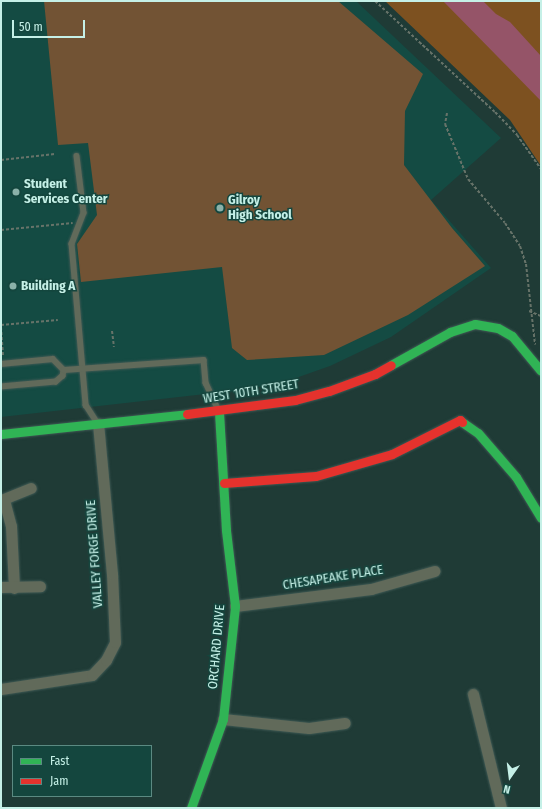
<!DOCTYPE html>
<html>
<head>
<meta charset="utf-8">
<style>
  body { margin:0 }
  #map { position:relative; width:542px; height:809px; overflow:hidden; background:#1f3b36; font-family:"Fira Sans Condensed",sans-serif }
  div>[style] { position:absolute }
  .built>* { inset:0; background:#144b43 }
  .green>* { inset:0; background:#725334 }
  .forest>* { inset:0; background:#7d5120 }
  .water>* { inset:0; background:#955468 }
  .path>* { height:2px; margin-top:-1px; transform-origin:0; background:repeating-linear-gradient(90deg,#677369 0 3px,transparent 0 5px) }
  .roads { filter:drop-shadow(0 0 1px #3f5954) drop-shadow(0 0 1px #3f5954) }
  .lane>* { height:5.5px; margin:-2.75px; padding:0 2.75px; transform-origin:2.75px; border-radius:2.75px; background:#616a5a }
  .street>* { height:11px; margin:-5.5px; padding:0 5.5px; transform-origin:5.5px; border-radius:5.5px; background:#616a5a }
  .fast>* { height:9px; margin:-4.5px; padding:0 4.5px; transform-origin:4.5px; border-radius:4.5px; background:#30b455 }
  .jam>* { height:9px; margin:-4.5px; padding:0 4.5px; transform-origin:4.5px; border-radius:4.5px; background:#e5322d }
  .dots>* { width:11px; height:11px; translate:-50% -50%; box-sizing:border-box; border:2px solid #14463e; border-radius:50% }
  span { translate:-50% -50%; white-space:nowrap; text-align:center; line-height:1.15; -webkit-text-stroke:3px #14463e; paint-order:stroke }
  .poi-label { font-size:13px; color:#c5f0e7; font-weight:700 }
  .left { translate:0 -50%; text-align:left }
  .street-label { font-size:13px; color:#c5f0e7 }
  .frame { position:absolute; inset:0; border:2px solid #c5f0e7; pointer-events:none }
  .legend { position:absolute; left:12px; top:745px; width:140px; height:52px; box-sizing:border-box; background:#14463e; border:1px solid #5b8a82; margin:0; padding:5px 7px; list-style:none; font-size:12px; color:#c5f0e7 }
  .legend li { display:flex; align-items:center; gap:8px; height:20px }
  .legend b { width:20px; border:1px solid #5b8a82 }
  .north { position:absolute; left:490px; top:757px; width:40px; height:40px; -webkit-text-stroke:3px #14463e; paint-order:stroke; rotate:194deg; font-size:11px; font-weight:700; line-height:16px; text-align:center; color:#c5f0e7 }
  .north::after { content:''; display:block; margin:auto; width:14px; height:18px; background:#c5f0e7; clip-path:polygon(50% 0,100% 100%,50% 72%,0 100%) }
  .scale { position:absolute; left:12px; top:20px; width:73px; height:18px; box-sizing:border-box; border:2px solid #c5f0e7; border-top:0; padding-left:5px; font-size:12px; line-height:14px; white-space:nowrap; color:#c5f0e7; -webkit-text-stroke:3px #14463e; paint-order:stroke }
</style>
</head>
<body>
<div id="map">
  <div class="built">
    <i style="clip-path:polygon(1px 1px,356px 1px,501px 138px,431px 200px,491px 268px,391px 337px,330px 366px,293px 379px,250px 389px,1px 417px)"></i>
  </div>
  <div class="green">
    <i style="clip-path:polygon(44px 1px,338px 1px,423px 74px,405px 111px,404px 165px,452px 228px,485px 266px,408px 315px,324px 355px,247px 360px,232px 348px,222px 267px,81px 282px,77px 244px,97px 215px,88px 143px,58px 145px)"></i>
  </div>
  <div class="forest">
    <i style="clip-path:polygon(385px 1px,541px 1px,541px 166px,510px 120px)"></i>
  </div>
  <div class="water">
    <i style="clip-path:polygon(443px 1px,483px 1px,496px 14px,510px 22px,541px 56px,541px 101px)"></i>
  </div>
  <div class="path">
    <i style="left:375px;top:1px;width:163px;rotate:42.8deg"></i>
    <i style="left:495px;top:112px;width:32px;rotate:46deg"></i>
    <i style="left:517px;top:135px;width:42px;rotate:54.8deg"></i>
    <i style="left:447px;top:113px;width:11px;rotate:100deg"></i>
    <i style="left:445px;top:124px;width:60px;rotate:67.3deg"></i>
    <i style="left:468px;top:179px;width:57px;rotate:49.9deg"></i>
    <i style="left:505px;top:223px;width:27px;rotate:57deg"></i>
    <i style="left:520px;top:246px;width:19px;rotate:72deg"></i>
    <i style="left:526px;top:264px;width:81px;rotate:83.6deg"></i>
    <i style="left:1px;top:160px;width:54px;rotate:-6.3deg"></i>
    <i style="left:1px;top:230px;width:72px;rotate:-5.6deg"></i>
    <i style="left:529px;top:311px;width:13px;rotate:23deg"></i>
    <i style="left:1px;top:325px;width:57px;rotate:-5deg"></i>
    <i style="left:1px;top:327px;width:30px;rotate:86deg"></i>
    <i style="left:112px;top:331px;width:16px;rotate:83deg"></i>
  </div>
  <div class="roads">
    <div class="lane">
      <i style="left:77px;top:156px;width:57px;rotate:83deg"></i>
      <i style="left:84px;top:213px;width:33px;rotate:111deg"></i>
      <i style="left:72px;top:244px;width:162px;rotate:85deg"></i>
      <i style="left:86px;top:405px;width:20px;rotate:57deg"></i>
      <i style="left:1px;top:364px;width:52px;rotate:-5.5deg"></i>
      <i style="left:53px;top:359px;width:16px;rotate:45deg"></i>
      <i style="left:64px;top:370px;width:6px;rotate:99deg"></i>
      <i style="left:63px;top:376px;width:9px;rotate:139deg"></i>
      <i style="left:56px;top:382px;width:55px;rotate:174.8deg"></i>
      <i style="left:64px;top:370px;width:140px;rotate:-4.1deg"></i>
      <i style="left:204px;top:360px;width:23px;rotate:85deg"></i>
      <i style="left:206px;top:383px;width:29px;rotate:65deg"></i>
    </div>
    <div class="street">
      <i style="left:1px;top:500px;width:32px;rotate:-22deg"></i>
      <i style="left:4px;top:500px;width:27px;rotate:75deg"></i>
      <i style="left:11px;top:526px;width:62px;rotate:87.2deg"></i>
      <i style="left:1px;top:587px;width:39px;rotate:-1deg"></i>
      <i style="left:235px;top:606px;width:137px;rotate:-7.1deg"></i>
      <i style="left:371px;top:589px;width:66px;rotate:-15.9deg"></i>
      <i style="left:1px;top:689px;width:92px;rotate:-8.7deg"></i>
      <i style="left:92px;top:675px;width:21px;rotate:-47deg"></i>
      <i style="left:106px;top:660px;width:20px;rotate:-63deg"></i>
      <i style="left:115px;top:642px;width:68px;rotate:-92.5deg"></i>
      <i style="left:112px;top:574px;width:151px;rotate:-95.3deg"></i>
      <i style="left:473px;top:694px;width:117px;rotate:76.2deg"></i>
      <i style="left:223px;top:719px;width:86px;rotate:6deg"></i>
      <i style="left:309px;top:728px;width:36px;rotate:-8deg"></i>
    </div>
    <div class="fast">
      <i style="left:391px;top:365px;width:68px;rotate:-29.2deg"></i>
      <i style="left:450px;top:332px;width:26px;rotate:-18deg"></i>
      <i style="left:475px;top:324px;width:23px;rotate:10deg"></i>
      <i style="left:498px;top:328px;width:16px;rotate:30deg"></i>
      <i style="left:512px;top:336px;width:45px;rotate:50.4deg"></i>
      <i style="left:462px;top:422px;width:19px;rotate:35deg"></i>
      <i style="left:478px;top:433px;width:58px;rotate:49.2deg"></i>
      <i style="left:516px;top:477px;width:48px;rotate:58.6deg"></i>
      <i style="left:1px;top:434px;width:187px;rotate:-6.1deg"></i>
      <i style="left:191px;top:808px;width:95px;rotate:-70.2deg"></i>
      <i style="left:223px;top:719px;width:114px;rotate:-83.9deg"></i>
      <i style="left:235px;top:606px;width:77px;rotate:-96.8deg"></i>
      <i style="left:226px;top:530px;width:119px;rotate:-93.4deg"></i>
    </div>
    <div class="jam">
      <i style="left:187px;top:414px;width:109px;rotate:-7.4deg"></i>
      <i style="left:295px;top:400px;width:35px;rotate:-15deg"></i>
      <i style="left:329px;top:391px;width:49px;rotate:-20.3deg"></i>
      <i style="left:375px;top:374px;width:18px;rotate:-29deg"></i>
      <i style="left:224px;top:483px;width:92px;rotate:-4.4deg"></i>
      <i style="left:316px;top:476px;width:79px;rotate:-16.1deg"></i>
      <i style="left:392px;top:454px;width:76px;rotate:-26.6deg"></i>
      <i style="left:460px;top:420px;width:3px;rotate:45deg"></i>
    </div>
  </div>
  <div class="dots">
    <i style="left:16px;top:192px;background:#8bb1a9"></i>
    <i style="left:220px;top:208px;background:#8bb1a9"></i>
    <i style="left:13px;top:286px;background:#8bb1a9"></i>
  </div>
  <div class="poi-label">
    <span class="left" style="left:24px;top:192px">Student<br>Services Center</span>
    <span class="left" style="left:228px;top:208px">Gilroy<br>High School</span>
    <span class="left" style="left:21px;top:286px">Building A</span>
  </div>
  <div class="street-label">
    <span style="left:251px;top:392px;rotate:-9deg">WEST 10TH STREET</span>
    <span style="left:95px;top:554px;rotate:-94deg">VALLEY FORGE DRIVE</span>
    <span style="left:333px;top:578px;rotate:-9deg">CHESAPEAKE PLACE</span>
    <span style="left:217px;top:647px;rotate:-85deg">ORCHARD DRIVE</span>
  </div>
  <div class="frame"></div>
  <ul class="legend">
  <li><b style="height:5px;background:#30b455"></b>Fast</li>
  <li><b style="height:5px;background:#e5322d"></b>Jam</li>
  </ul>
  <div class="north">N</div>
  <div class="scale">50 m</div>
</div>
</body>
</html>
